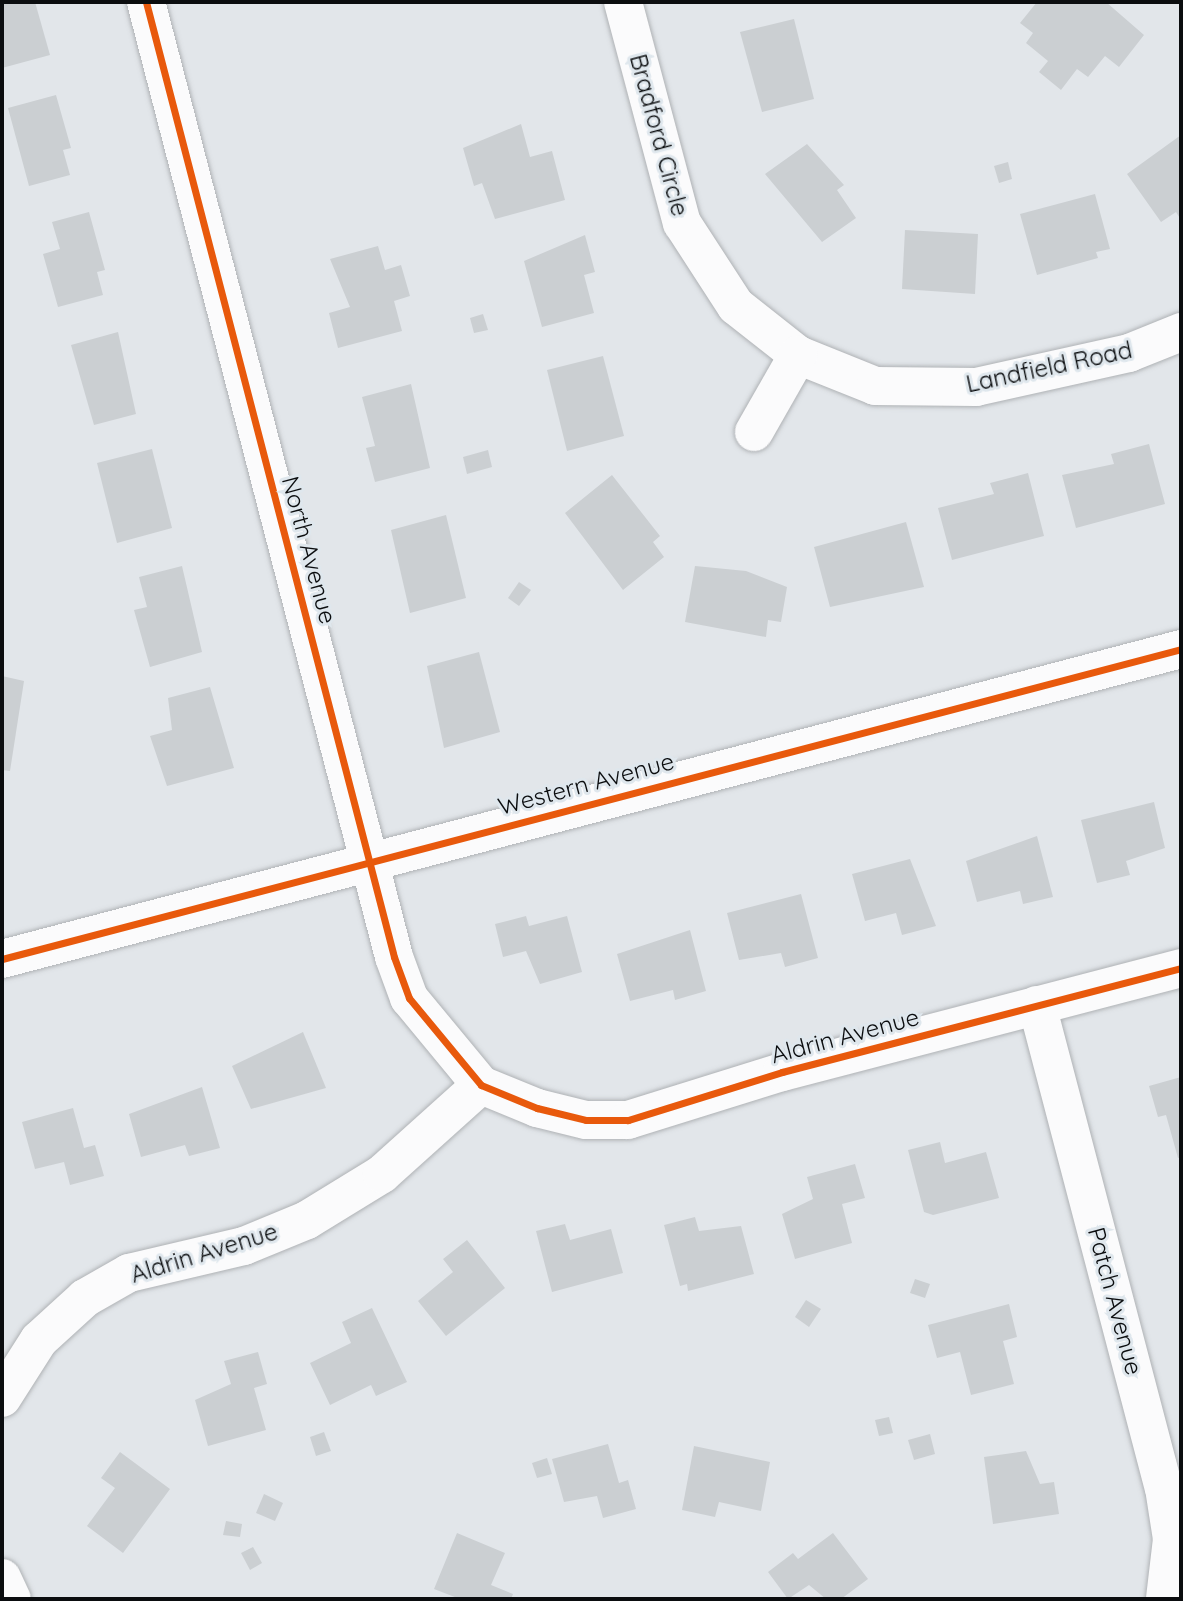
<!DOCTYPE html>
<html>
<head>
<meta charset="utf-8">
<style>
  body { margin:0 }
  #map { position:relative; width:1183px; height:1601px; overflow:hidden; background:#e2e6ea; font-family:Quicksand,sans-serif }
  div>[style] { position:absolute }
  .building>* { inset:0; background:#cbcfd2 }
  .roads { filter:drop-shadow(0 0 2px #afb2b5) drop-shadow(0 0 2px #afb2b5) }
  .minor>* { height:38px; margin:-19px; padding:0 19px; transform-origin:19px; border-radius:19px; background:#fbfbfc }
  .cycleway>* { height:7px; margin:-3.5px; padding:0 3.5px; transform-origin:3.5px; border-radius:3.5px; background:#e8590c }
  span { translate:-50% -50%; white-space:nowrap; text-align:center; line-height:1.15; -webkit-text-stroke:6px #dfe7ed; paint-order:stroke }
  .street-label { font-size:24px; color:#0b0d0f }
  .frame { position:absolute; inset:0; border:4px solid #0b0d0f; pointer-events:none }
</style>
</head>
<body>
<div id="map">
  <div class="building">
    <i style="clip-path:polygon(2px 2px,35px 2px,50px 55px,2px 68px)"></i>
    <i style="clip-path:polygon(1037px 2px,1106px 2px,1144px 35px,1119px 67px,1105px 56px,1088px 77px,1077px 69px,1061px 90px,1039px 72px,1048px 61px,1026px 43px,1033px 33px,1020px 23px)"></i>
    <i style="clip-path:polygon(794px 19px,814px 99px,762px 112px,740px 32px)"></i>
    <i style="clip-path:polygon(56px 95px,71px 148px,63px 150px,70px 175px,29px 186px,8px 108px)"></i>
    <i style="clip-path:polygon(521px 124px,530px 157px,552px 151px,565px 200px,495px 219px,482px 183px,474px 186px,463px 148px)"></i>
    <i style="clip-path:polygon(1181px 135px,1181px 220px,1176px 212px,1161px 222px,1127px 174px)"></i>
    <i style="clip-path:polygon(807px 144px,844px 185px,837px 190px,856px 218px,822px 242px,765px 174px)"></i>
    <i style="clip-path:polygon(1008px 162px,1012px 179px,999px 183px,994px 166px)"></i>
    <i style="clip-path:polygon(1095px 194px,1110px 249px,1096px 252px,1098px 258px,1037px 275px,1020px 214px)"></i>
    <i style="clip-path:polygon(89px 212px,105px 270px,97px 272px,103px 295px,58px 307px,43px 254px,60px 249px,52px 222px)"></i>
    <i style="clip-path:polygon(905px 230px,978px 234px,975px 294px,902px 289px)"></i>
    <i style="clip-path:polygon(585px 235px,595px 272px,584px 275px,594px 313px,542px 327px,524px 261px)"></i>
    <i style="clip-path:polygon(378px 246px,385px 270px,401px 265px,410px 296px,394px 301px,402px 331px,338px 348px,329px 313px,350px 307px,330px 259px)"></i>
    <i style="clip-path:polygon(483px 314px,488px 330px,474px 333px,470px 318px)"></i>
    <i style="clip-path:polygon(118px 332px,136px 414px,94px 425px,71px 345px)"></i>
    <i style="clip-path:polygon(603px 356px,624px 436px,567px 451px,547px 370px)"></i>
    <i style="clip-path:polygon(411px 384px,430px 468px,375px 482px,366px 448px,375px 446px,362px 397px)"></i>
    <i style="clip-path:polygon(1149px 444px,1165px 504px,1076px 528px,1062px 475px,1114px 464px,1111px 454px)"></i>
    <i style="clip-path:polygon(152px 449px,172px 528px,117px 543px,97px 463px)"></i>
    <i style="clip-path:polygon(488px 450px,492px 467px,467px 474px,463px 457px)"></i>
    <i style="clip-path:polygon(1028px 473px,1044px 536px,952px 560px,938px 508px,994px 494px,990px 483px)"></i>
    <i style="clip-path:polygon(612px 475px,660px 536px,653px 542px,664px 557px,623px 590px,565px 513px)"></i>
    <i style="clip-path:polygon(446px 515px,466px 598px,410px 613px,391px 530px)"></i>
    <i style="clip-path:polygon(906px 522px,924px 587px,830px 607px,814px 547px)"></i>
    <i style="clip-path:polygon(182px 566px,202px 652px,150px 667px,134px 610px,147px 607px,139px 577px)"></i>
    <i style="clip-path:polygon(695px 566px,746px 571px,787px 587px,781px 622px,768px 620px,766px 637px,685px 622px)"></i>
    <i style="clip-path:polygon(519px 582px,531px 590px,519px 606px,508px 598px)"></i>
    <i style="clip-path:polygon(479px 652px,500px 732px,444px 748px,427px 666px)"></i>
    <i style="clip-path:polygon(2px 676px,24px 681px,10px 771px,2px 770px)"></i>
    <i style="clip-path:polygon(210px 687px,234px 768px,167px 786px,150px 736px,172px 730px,168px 698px)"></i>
    <i style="clip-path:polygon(1154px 802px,1165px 848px,1126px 861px,1130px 875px,1097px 883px,1081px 820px)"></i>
    <i style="clip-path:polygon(1037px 836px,1053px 897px,1023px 904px,1020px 891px,977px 902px,966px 861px)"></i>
    <i style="clip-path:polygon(910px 859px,936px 926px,902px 935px,896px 913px,865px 921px,852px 874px)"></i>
    <i style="clip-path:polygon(801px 894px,818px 958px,785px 967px,781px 953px,739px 960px,727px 913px)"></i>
    <i style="clip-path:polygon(526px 916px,529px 926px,567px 916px,582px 972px,540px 984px,526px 951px,503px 957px,495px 924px)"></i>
    <i style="clip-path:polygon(690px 930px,706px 991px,675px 1000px,673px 990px,630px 1001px,617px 954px)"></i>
    <i style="clip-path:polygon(303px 1032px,326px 1088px,251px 1109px,232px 1066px)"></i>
    <i style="clip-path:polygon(1181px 1077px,1181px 1157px,1178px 1158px,1166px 1115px,1158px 1117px,1149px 1086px)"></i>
    <i style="clip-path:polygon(202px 1087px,220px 1148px,189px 1156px,185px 1145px,141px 1157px,129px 1114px)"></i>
    <i style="clip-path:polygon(73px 1108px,84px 1148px,95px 1145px,104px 1176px,70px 1185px,64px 1162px,35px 1169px,22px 1122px)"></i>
    <i style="clip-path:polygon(940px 1142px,945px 1163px,986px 1152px,999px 1198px,933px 1215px,924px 1212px,908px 1150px)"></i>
    <i style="clip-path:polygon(855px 1164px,865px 1198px,842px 1204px,852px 1243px,795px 1259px,782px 1214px,813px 1199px,807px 1177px)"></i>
    <i style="clip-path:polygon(695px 1217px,699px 1231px,741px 1226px,754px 1274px,688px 1291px,687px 1284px,680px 1286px,664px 1225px)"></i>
    <i style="clip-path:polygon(565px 1224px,570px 1240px,611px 1229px,623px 1273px,552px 1292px,536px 1231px)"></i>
    <i style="clip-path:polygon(467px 1240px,505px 1288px,446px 1336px,418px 1301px,453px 1272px,443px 1259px)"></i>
    <i style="clip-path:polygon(915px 1279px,930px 1284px,925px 1298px,910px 1293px)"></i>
    <i style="clip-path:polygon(806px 1300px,821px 1309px,809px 1327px,795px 1317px)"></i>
    <i style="clip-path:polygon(1009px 1304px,1017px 1337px,1003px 1341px,1014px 1384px,971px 1395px,960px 1352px,937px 1358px,928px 1325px)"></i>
    <i style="clip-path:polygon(372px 1308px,407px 1382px,376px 1396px,371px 1385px,330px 1405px,310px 1363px,351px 1343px,342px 1322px)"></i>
    <i style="clip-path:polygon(258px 1352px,267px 1384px,254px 1388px,266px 1430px,208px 1446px,195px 1400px,231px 1384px,224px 1361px)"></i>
    <i style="clip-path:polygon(889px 1417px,893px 1433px,879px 1436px,875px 1420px)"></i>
    <i style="clip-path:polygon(324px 1432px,331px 1451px,316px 1456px,310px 1437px)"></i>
    <i style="clip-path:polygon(930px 1434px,935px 1454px,914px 1460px,908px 1440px)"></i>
    <i style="clip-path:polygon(608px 1444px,619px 1483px,628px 1480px,636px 1509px,603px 1518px,597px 1496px,564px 1502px,552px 1459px)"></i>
    <i style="clip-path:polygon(694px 1446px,770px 1462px,761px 1511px,719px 1502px,715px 1517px,682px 1510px)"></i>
    <i style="clip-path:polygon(1026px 1451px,1040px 1484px,1054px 1482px,1059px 1514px,993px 1524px,984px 1457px)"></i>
    <i style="clip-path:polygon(120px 1452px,170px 1489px,123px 1553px,87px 1526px,115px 1488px,101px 1478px)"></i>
    <i style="clip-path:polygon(547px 1458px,552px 1474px,537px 1478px,532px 1463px)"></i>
    <i style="clip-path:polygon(264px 1494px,283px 1503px,275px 1521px,256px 1513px)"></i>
    <i style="clip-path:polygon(226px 1521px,242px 1524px,240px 1537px,223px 1535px)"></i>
    <i style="clip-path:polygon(457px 1533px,505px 1553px,491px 1585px,513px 1594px,511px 1599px,460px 1599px,434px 1589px)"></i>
    <i style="clip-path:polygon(833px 1533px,868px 1579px,841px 1599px,826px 1599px,809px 1585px,788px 1599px,768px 1572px,793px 1553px,798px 1559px)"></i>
    <i style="clip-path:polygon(253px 1547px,262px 1563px,250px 1570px,241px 1553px)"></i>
  </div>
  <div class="roads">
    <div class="minor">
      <i style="left:146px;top:2px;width:987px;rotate:75.44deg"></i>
      <i style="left:394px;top:957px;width:44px;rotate:69.9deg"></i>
      <i style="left:409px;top:998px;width:113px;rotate:50.4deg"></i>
      <i style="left:481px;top:1085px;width:61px;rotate:22.3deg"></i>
      <i style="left:537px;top:1108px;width:50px;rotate:13.8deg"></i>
      <i style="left:586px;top:1120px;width:42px"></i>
      <i style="left:628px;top:1120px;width:161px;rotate:-17.3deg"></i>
      <i style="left:782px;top:1072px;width:412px;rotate:-14.6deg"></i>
      <i style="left:623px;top:2px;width:229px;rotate:75.1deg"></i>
      <i style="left:682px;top:223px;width:99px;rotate:57deg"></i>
      <i style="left:736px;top:306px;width:79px;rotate:38.3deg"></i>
      <i style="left:798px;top:355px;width:83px;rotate:21.9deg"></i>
      <i style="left:875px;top:386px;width:101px;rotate:0.6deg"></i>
      <i style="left:976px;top:387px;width:157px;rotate:-12.5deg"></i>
      <i style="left:1129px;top:353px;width:56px;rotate:-22deg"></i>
      <i style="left:754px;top:432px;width:89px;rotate:-60.3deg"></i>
      <i style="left:2px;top:959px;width:1219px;rotate:-14.73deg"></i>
      <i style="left:1037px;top:1005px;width:499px;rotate:75.3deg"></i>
      <i style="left:1164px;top:1488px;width:52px;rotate:81.1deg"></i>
      <i style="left:1172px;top:1539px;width:60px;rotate:96.7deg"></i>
      <i style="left:2px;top:1398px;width:69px;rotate:-57.5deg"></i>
      <i style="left:39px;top:1340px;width:62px;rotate:-42.4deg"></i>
      <i style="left:85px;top:1298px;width:51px;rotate:-29.6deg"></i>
      <i style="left:129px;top:1273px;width:118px;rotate:-13.2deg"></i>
      <i style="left:244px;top:1246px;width:68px;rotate:-22.4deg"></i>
      <i style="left:307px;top:1220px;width:88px;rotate:-31.5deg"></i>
      <i style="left:382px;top:1174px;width:133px;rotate:-42deg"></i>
      <i style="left:2px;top:1578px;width:23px;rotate:65deg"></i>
    </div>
  </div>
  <div class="cycleway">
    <i style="left:146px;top:2px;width:987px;rotate:75.44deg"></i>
    <i style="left:394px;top:957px;width:44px;rotate:69.9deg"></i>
    <i style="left:409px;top:998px;width:113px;rotate:50.4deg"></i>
    <i style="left:481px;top:1085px;width:61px;rotate:22.3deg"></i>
    <i style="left:537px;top:1108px;width:50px;rotate:13.8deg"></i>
    <i style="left:586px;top:1120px;width:42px"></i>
    <i style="left:628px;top:1120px;width:161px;rotate:-17.3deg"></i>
    <i style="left:782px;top:1072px;width:412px;rotate:-14.6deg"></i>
    <i style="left:2px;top:959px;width:1219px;rotate:-14.73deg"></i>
  </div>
  <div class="street-label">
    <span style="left:659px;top:135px;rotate:75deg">Bradford Circle</span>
    <span style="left:1049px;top:367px;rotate:-12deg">Landfield Road</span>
    <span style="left:309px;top:550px;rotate:75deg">North Avenue</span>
    <span style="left:586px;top:784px;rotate:-15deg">Western Avenue</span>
    <span style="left:845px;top:1036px;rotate:-15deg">Aldrin Avenue</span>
    <span style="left:204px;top:1253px;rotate:-17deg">Aldrin Avenue</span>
    <span style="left:1115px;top:1301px;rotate:75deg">Patch Avenue</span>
  </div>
  <div class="frame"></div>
</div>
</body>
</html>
